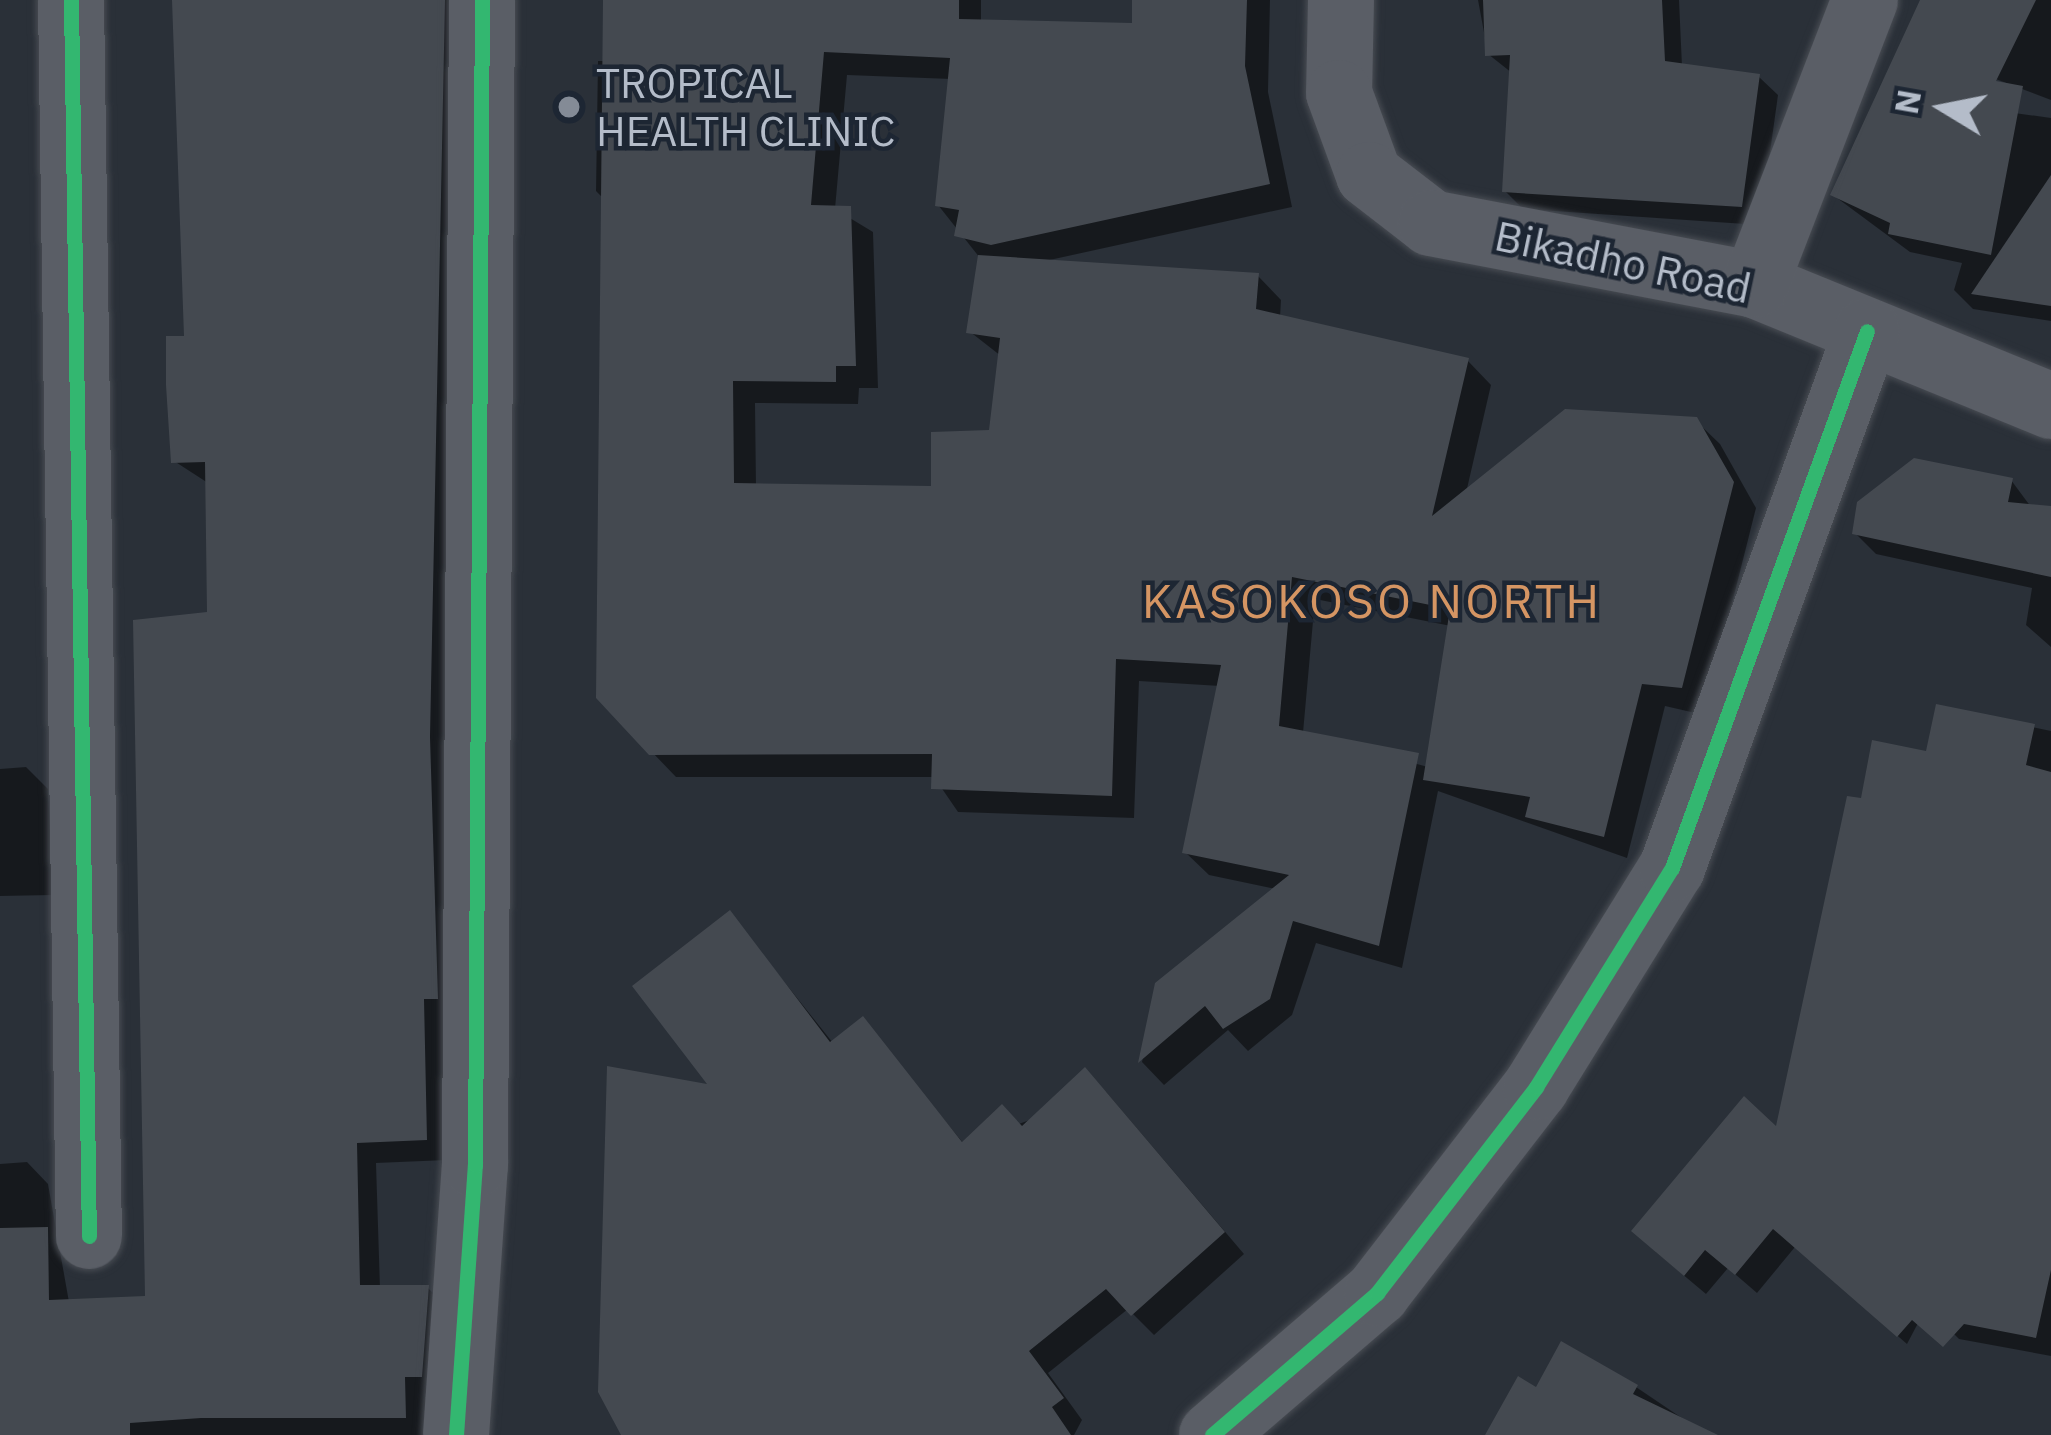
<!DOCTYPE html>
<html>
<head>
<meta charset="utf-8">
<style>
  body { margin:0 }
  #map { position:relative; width:2051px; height:1435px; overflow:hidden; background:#2a3038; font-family:"IBM Plex Sans",sans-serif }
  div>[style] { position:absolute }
  .shadow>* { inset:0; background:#0007 }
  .building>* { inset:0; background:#444950 }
  .roads { filter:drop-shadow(0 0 3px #484c53) drop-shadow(0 0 3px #484c53) }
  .minor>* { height:66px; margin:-33px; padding:0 33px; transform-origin:33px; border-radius:33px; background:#5a5e66 }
  .cycleway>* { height:15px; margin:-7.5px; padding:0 7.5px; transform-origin:7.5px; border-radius:7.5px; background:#33b770 }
  .dots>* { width:33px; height:33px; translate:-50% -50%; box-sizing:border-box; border:6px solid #1d2633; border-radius:50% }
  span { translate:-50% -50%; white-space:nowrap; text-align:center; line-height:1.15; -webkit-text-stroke:9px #1d2633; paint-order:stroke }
  .poi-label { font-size:42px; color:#b4bcc9 }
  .left { translate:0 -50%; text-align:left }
  .street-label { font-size:42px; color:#b4bcc9 }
  .quarter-label { font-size:48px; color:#d59563; letter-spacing:3px }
  .north { position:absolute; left:1883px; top:48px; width:120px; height:120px; -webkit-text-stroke:9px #1d2633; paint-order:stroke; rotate:280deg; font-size:33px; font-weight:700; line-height:48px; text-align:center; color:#b4bcc9 }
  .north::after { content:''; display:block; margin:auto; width:42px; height:54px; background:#b4bcc9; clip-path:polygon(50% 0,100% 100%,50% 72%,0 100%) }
</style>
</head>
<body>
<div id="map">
  <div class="shadow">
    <i style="clip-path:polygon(174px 0,475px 0,447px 1160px,376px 1163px,380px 1288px,428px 1288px,449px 1309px,443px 1397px,425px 1397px,426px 1435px,0 1435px,0 1164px,27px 1162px,48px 1184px,69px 1302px,148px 1299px,210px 614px,208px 483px,174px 461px,187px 339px)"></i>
    <i style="clip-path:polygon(evenodd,607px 0,981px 0,981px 23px,1135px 26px,1135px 0,1270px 0,1268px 92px,1292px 207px,1045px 261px,1258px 276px,1281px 300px,1280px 318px,1468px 361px,1491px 385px,1466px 493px,1695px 420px,1720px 444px,1756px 508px,1704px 715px,1665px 706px,1627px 858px,1438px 791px,1402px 968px,1316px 943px,1292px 1015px,1248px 1051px,1228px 1030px,1164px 1085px,1142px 1062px,1158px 985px,1276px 889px,1209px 875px,1185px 852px,1220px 686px,1139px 681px,1134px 818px,958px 812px,934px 777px,676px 777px,599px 697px,607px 202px,596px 191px,598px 61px,606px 61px,607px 0,847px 75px,951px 79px,938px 205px,980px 258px,969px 331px,1001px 356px,992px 433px,934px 489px,756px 486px,755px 403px,858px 404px,859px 388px,878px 388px,873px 232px,835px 209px,847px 75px,607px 0,1315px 599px,1451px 626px,1428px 767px,1303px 733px,1315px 599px)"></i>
    <i style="clip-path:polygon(1478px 0,1679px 0,1682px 66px,1759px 77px,1778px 95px,1760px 225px,1523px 209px,1505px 191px,1512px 73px,1488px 54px)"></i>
    <i style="clip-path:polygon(1943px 0,2051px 0,2051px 100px,1943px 59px)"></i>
    <i style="clip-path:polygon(1879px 94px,2051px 118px,2051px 321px,1973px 309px,1954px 290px,1962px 263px,1910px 252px,1833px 195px)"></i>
    <i style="clip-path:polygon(2011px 480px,2031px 507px,2051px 509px,2051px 647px,2026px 625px,2032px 588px,1876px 554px,1855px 533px)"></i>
    <i style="clip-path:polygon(1938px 707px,2051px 731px,2051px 1356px,1959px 1339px,1938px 1318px,1945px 1272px,1907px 1344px,1795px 1247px,1757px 1293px,1728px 1268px,1706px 1294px,1656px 1252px,1778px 1131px,1863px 801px,1928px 755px)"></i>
    <i style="clip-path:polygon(26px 767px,48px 789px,53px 895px,0 896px,0 769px)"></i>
    <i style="clip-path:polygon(730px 914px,833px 1043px,862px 1020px,964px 1144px,1106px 1092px,1244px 1254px,1154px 1335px,1128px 1309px,1048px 1373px,1082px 1420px,1074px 1435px,624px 1435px,714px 1088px)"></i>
    <i style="clip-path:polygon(1636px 1387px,1707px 1435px,1489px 1435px,1537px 1391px)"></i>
  </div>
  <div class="building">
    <i style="clip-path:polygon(172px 0,445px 0,430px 737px,438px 999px,424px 999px,427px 1140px,357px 1143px,360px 1285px,429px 1285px,422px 1377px,405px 1377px,406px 1418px,201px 1418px,130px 1423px,130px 1435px,0 1435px,0 1228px,48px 1227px,49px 1300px,145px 1296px,133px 620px,207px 612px,205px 462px,171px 463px,166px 385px,166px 336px,184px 336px)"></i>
    <i style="clip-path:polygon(603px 0,959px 0,959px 19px,1132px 23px,1132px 0,1247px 0,1245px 66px,1270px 184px,991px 245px,954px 236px,959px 210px,935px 206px,950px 58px,824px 52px,811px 205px,851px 206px,856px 366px,836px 366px,836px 382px,733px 381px,734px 483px,931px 486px,931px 432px,989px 430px,1000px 338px,966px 333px,978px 255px,1259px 273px,1256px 309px,1469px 358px,1432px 516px,1565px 409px,1697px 417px,1734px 482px,1682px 688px,1642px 684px,1604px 837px,1525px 817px,1530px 797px,1423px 780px,1450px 609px,1292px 577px,1279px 726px,1419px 753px,1379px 946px,1293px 921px,1270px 999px,1223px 1029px,1205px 1006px,1138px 1063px,1155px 983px,1289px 875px,1182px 853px,1221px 665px,1116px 659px,1112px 796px,931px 789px,932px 754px,649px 755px,596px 698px)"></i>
    <i style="clip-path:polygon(1483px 0,1662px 0,1665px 61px,1760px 74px,1742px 207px,1502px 192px,1510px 55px,1485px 56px)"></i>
    <i style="clip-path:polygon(1920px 0,2036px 0,1996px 81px,2023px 86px,1991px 255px,1888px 234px,1890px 223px,1830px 195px)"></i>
    <i style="clip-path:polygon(2051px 175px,2051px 306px,1971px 294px)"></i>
    <i style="clip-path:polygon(1914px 458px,2013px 478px,2008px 502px,2051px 506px,2051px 577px,1852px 534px,1857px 502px)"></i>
    <i style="clip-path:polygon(1936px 704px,2035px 724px,2026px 765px,2051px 772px,2051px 1270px,2036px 1338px,1964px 1324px,1943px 1347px,1912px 1320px,1897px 1337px,1773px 1229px,1735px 1275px,1705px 1250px,1684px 1276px,1631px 1231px,1744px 1096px,1776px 1126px,1847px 796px,1861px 798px,1872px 740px,1926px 751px)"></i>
    <i style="clip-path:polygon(730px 910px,830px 1042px,863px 1016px,962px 1142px,1002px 1104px,1022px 1126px,1085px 1067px,1225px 1232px,1131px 1316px,1106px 1289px,1029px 1351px,1064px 1398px,1052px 1407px,1071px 1435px,621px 1435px,598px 1392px,607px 1066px,707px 1084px,632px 986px)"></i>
    <i style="clip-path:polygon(1561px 1341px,1638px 1385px,1633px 1394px,1718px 1435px,1485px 1435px,1518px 1376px,1536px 1387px)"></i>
  </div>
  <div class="roads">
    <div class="minor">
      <i style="left:71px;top:0;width:1236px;rotate:89.17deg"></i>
      <i style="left:1341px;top:0;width:93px;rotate:91.2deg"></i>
      <i style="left:1339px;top:93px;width:87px;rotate:69.9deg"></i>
      <i style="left:1369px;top:175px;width:78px;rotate:37.7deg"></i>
      <i style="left:1431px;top:223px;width:330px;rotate:10.8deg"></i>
      <i style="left:1755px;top:285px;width:320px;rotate:22.2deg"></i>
      <i style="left:1755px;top:285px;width:305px;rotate:-68.9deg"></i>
      <i style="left:456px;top:1435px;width:271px;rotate:-86deg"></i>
      <i style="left:475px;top:1165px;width:1165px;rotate:-89.66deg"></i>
      <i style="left:1212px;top:1435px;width:218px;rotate:-40.7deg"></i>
      <i style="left:1377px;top:1293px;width:260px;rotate:-52.3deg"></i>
      <i style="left:1536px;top:1087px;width:258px;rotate:-58.2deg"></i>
      <i style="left:1672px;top:868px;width:571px;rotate:-70.04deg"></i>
    </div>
  </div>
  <div class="cycleway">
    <i style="left:71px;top:0;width:1236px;rotate:89.17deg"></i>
    <i style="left:456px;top:1435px;width:271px;rotate:-86deg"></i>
    <i style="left:475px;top:1165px;width:1165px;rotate:-89.66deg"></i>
    <i style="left:1212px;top:1435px;width:218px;rotate:-40.7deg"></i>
    <i style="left:1377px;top:1293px;width:260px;rotate:-52.3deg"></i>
    <i style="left:1536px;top:1087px;width:258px;rotate:-58.2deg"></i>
    <i style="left:1672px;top:868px;width:571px;rotate:-70.04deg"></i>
  </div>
  <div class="dots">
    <i style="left:569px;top:107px;background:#848b96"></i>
  </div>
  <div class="poi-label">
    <span class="left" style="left:596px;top:107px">TROPICAL<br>HEALTH CLINIC</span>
  </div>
  <div class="street-label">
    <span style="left:1623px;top:262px;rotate:12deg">Bikadho Road</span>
  </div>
  <div class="quarter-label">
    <span style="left:1372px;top:601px">KASOKOSO NORTH</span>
  </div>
  <div class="north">N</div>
</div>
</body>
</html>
